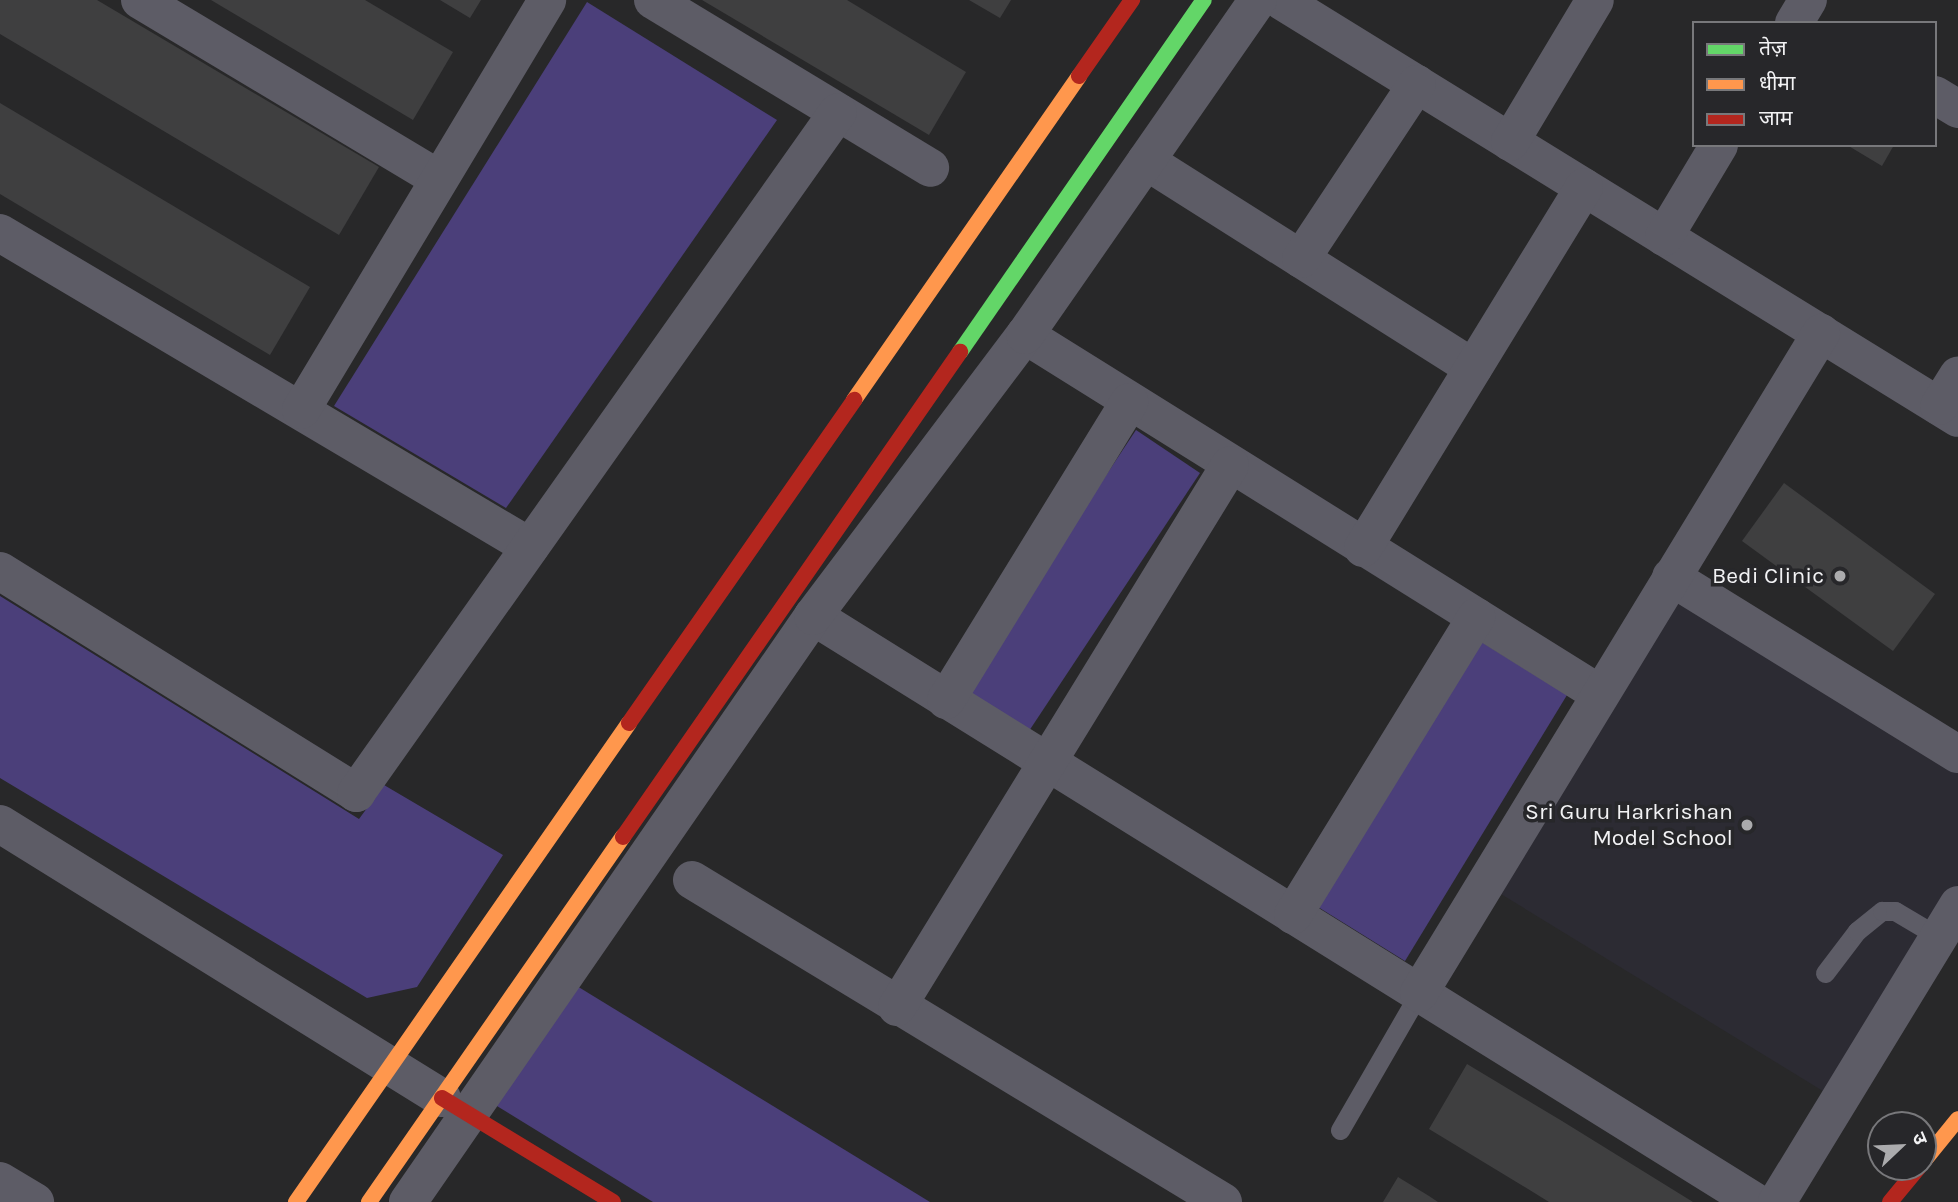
<!DOCTYPE html>
<html>
<head>
<meta charset="utf-8">
<style>
  body { margin:0 }
  #map { position:relative; width:1958px; height:1202px; overflow:hidden; background:#282829; font-family:Karla,"Noto Sans Devanagari",sans-serif }
  div>[style] { position:absolute }
  .built>* { inset:0; background:#2c2b33 }
  .green>* { inset:0; background:#4b3f7a }
  .building>* { inset:0; background:#3f3f40 }
  .lane>* { height:19px; margin:-9.5px; padding:0 9.5px; transform-origin:9.5px; border-radius:9.5px; background:#5d5c66 }
  .street>* { height:38px; margin:-19px; padding:0 19px; transform-origin:19px; border-radius:19px; background:#5d5c66 }
  .fast>* { height:16px; margin:-8px; padding:0 8px; transform-origin:8px; border-radius:8px; background:#63d668 }
  .slow>* { height:16px; margin:-8px; padding:0 8px; transform-origin:8px; border-radius:8px; background:#ff974d }
  .jam>* { height:16px; margin:-8px; padding:0 8px; transform-origin:8px; border-radius:8px; background:#b3261e }
  .dots>* { width:19px; height:19px; translate:-50% -50%; box-sizing:border-box; border:4px solid #27272a; border-radius:50% }
  span { translate:-50% -50%; white-space:nowrap; text-align:center; line-height:1.15; -webkit-text-stroke:7px #27272a; paint-order:stroke }
  .poi-label { font-size:23px; color:#f2f2f4 }
  .right { translate:-100% -50%; text-align:right }
  .legend { position:absolute; left:1692px; top:21px; width:245px; height:126px; box-sizing:border-box; background:#27272a; border:2px solid #78787b; margin:0; padding:9px 12px; list-style:none; font-size:21px; color:#f2f2f4 }
  .legend li { display:flex; align-items:center; gap:14px; height:35px }
  .legend b { width:35px; border:2px solid #78787b }
  .north { position:absolute; left:1867px; top:1111px; width:70px; height:70px; box-sizing:border-box; background:#27272a; border:2px solid #78787b; border-radius:50%; rotate:67deg; font-size:19px; font-weight:700; line-height:28px; text-align:center; color:#f2f2f4 }
  .north::after { content:''; display:block; margin:auto; width:24px; height:32px; background:#ababad; clip-path:polygon(50% 0,100% 100%,50% 72%,0 100%) }
</style>
</head>
<body>
<div id="map">
  <div class="built">
    <i style="clip-path:polygon(1677px 597px,1958px 767px,1958px 884px,1831px 1096px,1496px 891px)"></i>
  </div>
  <div class="green">
    <i style="clip-path:polygon(587px 2px,777px 120px,506px 508px,334px 406px)"></i>
    <i style="clip-path:polygon(1136px 430px,1200px 473px,1027px 734px,963px 691px)"></i>
    <i style="clip-path:polygon(0 596px,359px 819px,384px 785px,503px 855px,417px 987px,367px 998px,0 778px)"></i>
    <i style="clip-path:polygon(1480px 641px,1567px 695px,1405px 961px,1318px 907px)"></i>
    <i style="clip-path:polygon(554px 972px,930px 1202px,653px 1202px,479px 1095px)"></i>
  </div>
  <div class="building">
    <i style="clip-path:polygon(0 0,97px 0,379px 167px,339px 235px,0 34px)"></i>
    <i style="clip-path:polygon(211px 0,365px 0,453px 52px,413px 120px)"></i>
    <i style="clip-path:polygon(440px 0,481px 0,470px 18px)"></i>
    <i style="clip-path:polygon(702px 0,847px 0,966px 72px,929px 135px)"></i>
    <i style="clip-path:polygon(969px 0,1011px 0,1000px 18px)"></i>
    <i style="clip-path:polygon(0 103px,310px 287px,270px 355px,0 194px)"></i>
    <i style="clip-path:polygon(1847px 145px,1894px 145px,1882px 166px)"></i>
    <i style="clip-path:polygon(1784px 483px,1935px 594px,1893px 651px,1742px 541px)"></i>
    <i style="clip-path:polygon(1467px 1064px,1562px 1121px,1693px 1202px,1549px 1202px,1523px 1186px,1429px 1129px)"></i>
    <i style="clip-path:polygon(1398px 1177px,1429px 1196px,1438px 1202px,1383px 1202px)"></i>
  </div>
  <div class="lane">
    <i style="left:1825px;top:973px;width:53px;rotate:-52.7deg"></i>
    <i style="left:1857px;top:931px;width:32px;rotate:-39deg"></i>
    <i style="left:1882px;top:911px;width:13px"></i>
    <i style="left:1895px;top:911px;width:51px;rotate:30.6deg"></i>
    <i style="left:1340px;top:1130px;width:158px;rotate:-60deg"></i>
  </div>
  <div class="street">
    <i style="left:140px;top:0;width:348px;rotate:30.9deg"></i>
    <i style="left:653px;top:0;width:324px;rotate:31.2deg"></i>
    <i style="left:1282px;top:1px;width:794px;rotate:31.67deg"></i>
    <i style="left:1794px;top:23px;width:27px;rotate:-59deg"></i>
    <i style="left:1935px;top:95px;width:27px;rotate:31deg"></i>
    <i style="left:1510px;top:142px;width:165px;rotate:-59.1deg"></i>
    <i style="left:1146px;top:161px;width:387px;rotate:32.3deg"></i>
    <i style="left:0;top:233px;width:616px;rotate:30.64deg"></i>
    <i style="left:1664px;top:237px;width:107px;rotate:-59.1deg"></i>
    <i style="left:1301px;top:259px;width:210px;rotate:-56.5deg"></i>
    <i style="left:1025px;top:335px;width:678px;rotate:31.98deg"></i>
    <i style="left:1939px;top:406px;width:36px;rotate:-58deg"></i>
    <i style="left:301px;top:410px;width:478px;rotate:-59deg"></i>
    <i style="left:1363px;top:548px;width:423px;rotate:-58.5deg"></i>
    <i style="left:0;top:571px;width:420px;rotate:31.9deg"></i>
    <i style="left:356px;top:793px;width:834px;rotate:-54.71deg"></i>
    <i style="left:1671px;top:577px;width:337px;rotate:31.7deg"></i>
    <i style="left:813px;top:616px;width:1109px;rotate:31.88deg"></i>
    <i style="left:946px;top:700px;width:350px;rotate:-58.4deg"></i>
    <i style="left:0;top:824px;width:520px;rotate:31.8deg"></i>
    <i style="left:692px;top:880px;width:621px;rotate:31.23deg"></i>
    <i style="left:1293px;top:915px;width:350px;rotate:-58.4deg"></i>
    <i style="left:1419px;top:993px;width:773px;rotate:-58.65deg"></i>
    <i style="left:897px;top:1007px;width:636px;rotate:-58.43deg"></i>
    <i style="left:0;top:1181px;width:41px;rotate:31deg"></i>
    <i style="left:408px;top:1202px;width:712px;rotate:-55.35deg"></i>
    <i style="left:813px;top:616px;width:352px;rotate:-53deg"></i>
    <i style="left:1025px;top:335px;width:408px;rotate:-55.2deg"></i>
    <i style="left:1777px;top:1202px;width:348px;rotate:-58.6deg"></i>
  </div>
  <div class="fast">
    <i style="left:960px;top:352px;width:428px;rotate:-55.3deg"></i>
  </div>
  <div class="slow">
    <i style="left:854px;top:400px;width:394px;rotate:-55.2deg"></i>
    <i style="left:1923px;top:1162px;width:55px;rotate:-50.9deg"></i>
    <i style="left:296px;top:1202px;width:583px;rotate:-55.19deg"></i>
    <i style="left:369px;top:1202px;width:445px;rotate:-55.2deg"></i>
  </div>
  <div class="jam">
    <i style="left:1079px;top:76px;width:93px;rotate:-55.1deg"></i>
    <i style="left:629px;top:723px;width:394px;rotate:-55.1deg"></i>
    <i style="left:623px;top:837px;width:591px;rotate:-55.21deg"></i>
    <i style="left:442px;top:1098px;width:200px;rotate:31.3deg"></i>
    <i style="left:1890px;top:1202px;width:45px;rotate:-50.4deg"></i>
  </div>
  <div class="dots">
    <i style="left:1840px;top:576px;background:#ababad"></i>
    <i style="left:1747px;top:825px;background:#ababad"></i>
  </div>
  <div class="poi-label">
    <span class="right" style="left:1824px;top:576px">Bedi Clinic</span>
    <span class="right" style="left:1733px;top:825px">Sri Guru Harkrishan<br>Model School</span>
  </div>
  <ul class="legend">
  <li><b style="height:9px;background:#63d668"></b>तेज़</li>
  <li><b style="height:9px;background:#ff974d"></b>धीमा</li>
  <li><b style="height:9px;background:#b3261e"></b>जाम</li>
  </ul>
  <div class="north">उ</div>
</div>
</body>
</html>
